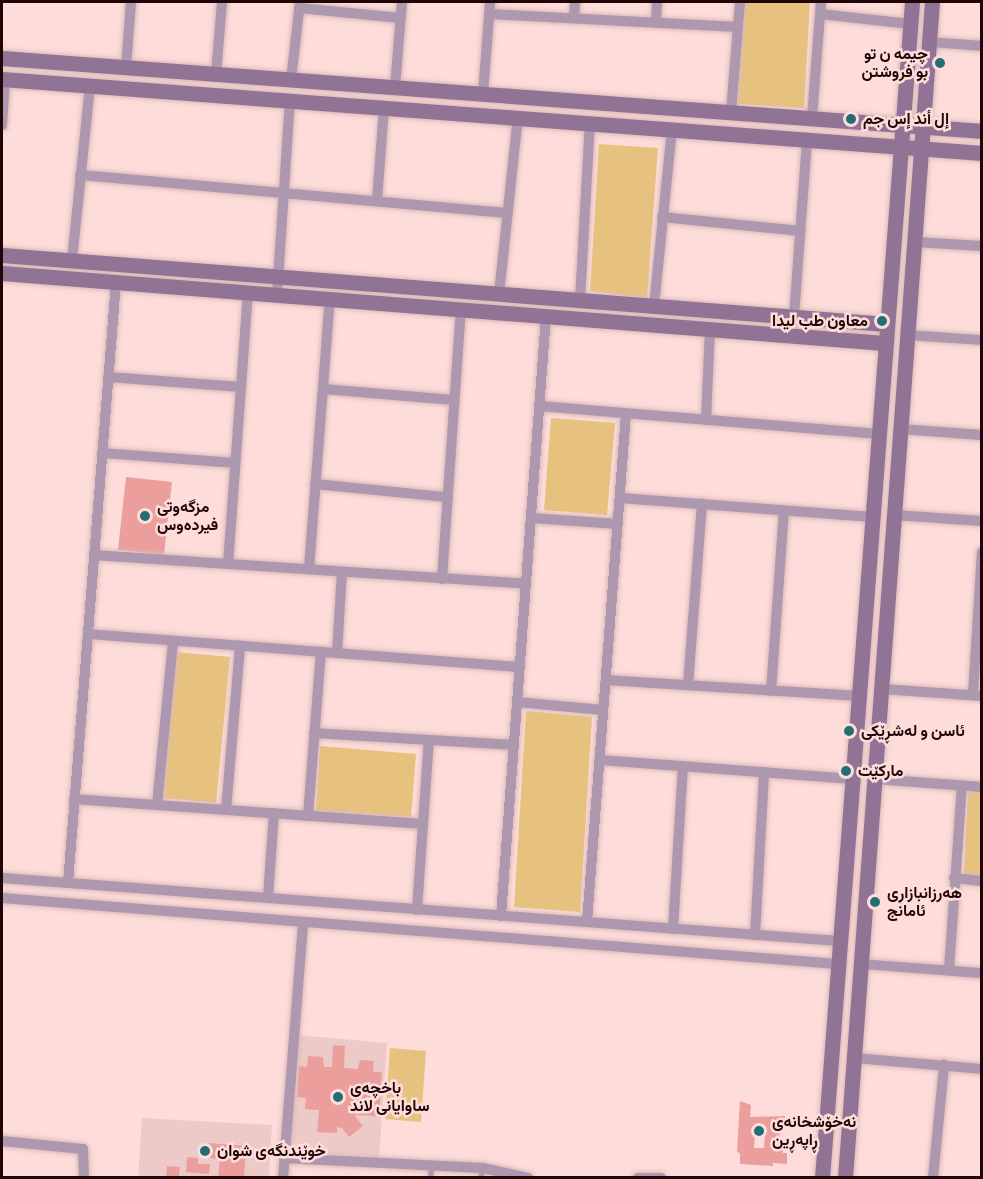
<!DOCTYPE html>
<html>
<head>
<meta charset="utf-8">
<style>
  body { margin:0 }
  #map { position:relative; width:983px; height:1179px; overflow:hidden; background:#fddcda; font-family:"Crimson Pro",Vazirmatn,serif }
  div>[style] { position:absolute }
  .built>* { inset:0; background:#edcac8 }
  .green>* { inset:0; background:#e7c27e }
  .building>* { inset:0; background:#eb9e9c }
  .roads { filter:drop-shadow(0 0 2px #dabab8) drop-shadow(0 0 2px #dabab8) }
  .lane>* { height:5px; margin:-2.5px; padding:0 2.5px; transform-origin:2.5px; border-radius:2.5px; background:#ad98b0 }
  .street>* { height:10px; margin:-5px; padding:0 5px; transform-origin:5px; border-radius:5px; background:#ad98b0 }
  .secondary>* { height:15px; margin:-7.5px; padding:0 7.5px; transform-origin:7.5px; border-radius:7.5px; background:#917396 }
  .dots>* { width:16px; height:16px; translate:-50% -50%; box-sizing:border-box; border:3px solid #fddcda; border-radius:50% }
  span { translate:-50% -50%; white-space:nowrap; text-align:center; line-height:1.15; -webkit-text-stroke:5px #fddcda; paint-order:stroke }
  .poi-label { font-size:16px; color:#210607; font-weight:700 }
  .right { translate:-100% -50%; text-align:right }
  .left { translate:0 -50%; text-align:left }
  .frame { position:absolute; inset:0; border:3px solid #210607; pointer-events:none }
</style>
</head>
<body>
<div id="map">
  <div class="built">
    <i style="clip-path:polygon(297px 1035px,387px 1043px,379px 1158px,289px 1151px)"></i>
    <i style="clip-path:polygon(142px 1118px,272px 1125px,269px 1177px,138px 1178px)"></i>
  </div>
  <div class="green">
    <i style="clip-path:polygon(745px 2px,810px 2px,804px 108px,737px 104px)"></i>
    <i style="clip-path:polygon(599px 144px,658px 148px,647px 298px,590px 291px)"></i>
    <i style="clip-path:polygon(551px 418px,615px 423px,607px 515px,544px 510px)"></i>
    <i style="clip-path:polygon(176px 652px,230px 657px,216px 803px,163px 798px)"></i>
    <i style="clip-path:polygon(526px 711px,592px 717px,580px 912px,514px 907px)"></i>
    <i style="clip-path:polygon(320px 746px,416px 754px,411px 817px,316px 811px)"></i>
    <i style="clip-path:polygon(968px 792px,981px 793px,981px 875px,964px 874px)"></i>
    <i style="clip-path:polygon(390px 1048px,426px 1051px,421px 1122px,385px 1119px)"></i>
  </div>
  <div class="building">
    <i style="clip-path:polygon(126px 477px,172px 482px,164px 555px,118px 550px)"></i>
    <i style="clip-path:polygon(333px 1045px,345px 1046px,344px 1068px,358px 1069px,360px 1060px,374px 1061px,373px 1072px,382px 1072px,379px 1116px,354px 1115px,363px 1126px,349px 1137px,342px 1128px,337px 1127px,337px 1133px,317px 1132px,319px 1110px,305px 1109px,306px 1098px,297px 1097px,299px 1066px,307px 1067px,308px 1056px,323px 1057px,324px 1067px,332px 1067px)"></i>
    <i style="clip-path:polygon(evenodd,740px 1101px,751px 1105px,750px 1117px,785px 1116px,785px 1126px,780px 1126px,779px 1144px,783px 1144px,783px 1153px,787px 1153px,787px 1164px,773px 1163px,773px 1166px,740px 1164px,740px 1153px,737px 1152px,740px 1101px,755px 1135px,765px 1135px,764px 1148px,754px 1148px,755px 1135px)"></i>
    <i style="clip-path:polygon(208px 1143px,246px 1146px,244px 1178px,218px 1178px,220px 1159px,210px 1158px,210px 1153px,207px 1152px)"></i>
    <i style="clip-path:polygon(187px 1157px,198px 1158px,198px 1164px,210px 1164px,209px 1174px,186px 1172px)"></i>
    <i style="clip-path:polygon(167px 1166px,180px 1167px,179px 1178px,166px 1178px)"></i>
  </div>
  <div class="roads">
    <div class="lane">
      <i style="left:430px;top:1178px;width:11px;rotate:-85deg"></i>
      <i style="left:480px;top:1178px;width:10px;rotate:-73deg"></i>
    </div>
    <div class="street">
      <i style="left:299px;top:8px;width:102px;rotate:5.6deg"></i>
      <i style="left:489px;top:14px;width:249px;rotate:3deg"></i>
      <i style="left:820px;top:14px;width:91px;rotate:6.3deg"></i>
      <i style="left:574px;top:18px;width:16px;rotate:-86deg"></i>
      <i style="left:656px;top:22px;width:20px;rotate:-87deg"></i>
      <i style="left:929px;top:42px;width:53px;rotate:4.3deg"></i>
      <i style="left:126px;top:67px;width:65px;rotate:-85.6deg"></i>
      <i style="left:216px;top:74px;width:72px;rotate:-85.2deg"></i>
      <i style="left:291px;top:80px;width:79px;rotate:-83.4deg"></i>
      <i style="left:395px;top:87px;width:85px;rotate:-85.3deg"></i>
      <i style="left:483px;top:94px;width:92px;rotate:-85.6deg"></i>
      <i style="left:731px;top:112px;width:110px;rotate:-85.3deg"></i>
      <i style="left:812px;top:118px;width:116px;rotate:-85.6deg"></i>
      <i style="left:2px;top:125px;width:46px;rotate:-86.3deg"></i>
      <i style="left:80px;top:175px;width:429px;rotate:5.1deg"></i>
      <i style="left:377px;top:201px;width:94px;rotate:-85.7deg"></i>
      <i style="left:662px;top:217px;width:139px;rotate:5.8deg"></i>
      <i style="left:915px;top:242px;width:67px;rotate:3.4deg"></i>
      <i style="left:72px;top:260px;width:175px;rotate:-84.1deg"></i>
      <i style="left:499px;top:294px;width:178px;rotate:-83.9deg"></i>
      <i style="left:277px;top:295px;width:194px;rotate:-86.2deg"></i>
      <i style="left:580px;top:300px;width:177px;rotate:-86.8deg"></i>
      <i style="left:654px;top:306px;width:178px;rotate:-84.2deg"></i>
      <i style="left:794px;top:317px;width:178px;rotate:-85.8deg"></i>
      <i style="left:908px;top:335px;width:74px;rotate:3.9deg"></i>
      <i style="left:108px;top:377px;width:133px;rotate:4.3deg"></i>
      <i style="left:323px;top:389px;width:131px;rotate:4.8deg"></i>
      <i style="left:539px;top:406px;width:341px;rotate:4.7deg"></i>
      <i style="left:706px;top:420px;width:91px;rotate:-87.5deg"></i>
      <i style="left:901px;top:429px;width:81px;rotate:4.2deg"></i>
      <i style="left:102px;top:453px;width:133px;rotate:4.3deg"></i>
      <i style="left:315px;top:484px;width:132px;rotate:5.7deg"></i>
      <i style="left:620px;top:498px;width:253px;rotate:4.3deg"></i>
      <i style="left:894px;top:515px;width:88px;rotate:3.9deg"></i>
      <i style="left:531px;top:518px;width:87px;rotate:3.9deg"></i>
      <i style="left:94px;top:555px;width:433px;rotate:3.8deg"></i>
      <i style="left:228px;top:564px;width:272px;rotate:-85.8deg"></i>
      <i style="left:309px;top:569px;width:271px;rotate:-85.6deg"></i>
      <i style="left:442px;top:579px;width:271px;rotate:-86deg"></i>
      <i style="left:88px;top:634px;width:433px;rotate:4.4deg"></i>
      <i style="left:337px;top:653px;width:81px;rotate:-86.5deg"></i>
      <i style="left:606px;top:680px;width:254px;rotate:3.6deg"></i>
      <i style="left:688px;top:685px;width:182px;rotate:-85.6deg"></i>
      <i style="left:882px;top:689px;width:100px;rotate:4deg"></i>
      <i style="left:771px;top:691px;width:181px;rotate:-85.9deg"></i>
      <i style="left:973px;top:695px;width:143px;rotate:-86.4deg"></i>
      <i style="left:517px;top:702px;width:86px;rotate:5.3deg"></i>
      <i style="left:314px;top:733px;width:200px;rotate:3.4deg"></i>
      <i style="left:600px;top:760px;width:254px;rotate:4.3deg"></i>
      <i style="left:875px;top:779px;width:107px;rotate:4.3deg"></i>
      <i style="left:74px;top:799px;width:349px;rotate:4.1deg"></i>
      <i style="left:157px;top:805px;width:165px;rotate:-84.4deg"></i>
      <i style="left:226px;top:810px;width:165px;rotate:-85.1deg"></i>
      <i style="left:308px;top:816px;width:165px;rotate:-85.5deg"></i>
      <i style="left:2px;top:878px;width:839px;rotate:4.3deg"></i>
      <i style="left:954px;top:878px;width:28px;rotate:6deg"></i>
      <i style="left:68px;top:883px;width:603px;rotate:-85.43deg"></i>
      <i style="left:2px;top:898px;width:838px;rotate:4.52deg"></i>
      <i style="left:268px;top:898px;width:85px;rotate:-86deg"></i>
      <i style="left:417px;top:910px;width:170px;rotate:-86deg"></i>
      <i style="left:501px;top:916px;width:602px;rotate:-85.71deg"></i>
      <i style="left:587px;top:922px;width:509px;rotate:-85.61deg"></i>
      <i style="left:673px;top:929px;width:162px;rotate:-86.5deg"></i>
      <i style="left:755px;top:935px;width:163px;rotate:-86.8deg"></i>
      <i style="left:861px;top:964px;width:121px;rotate:4.3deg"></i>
      <i style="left:949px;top:970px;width:185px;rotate:-86deg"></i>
      <i style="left:854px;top:1058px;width:128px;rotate:4.9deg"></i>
      <i style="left:2px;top:1141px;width:81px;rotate:5.6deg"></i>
      <i style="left:83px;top:1149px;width:29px;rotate:88deg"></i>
      <i style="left:284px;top:1158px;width:199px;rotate:2.9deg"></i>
      <i style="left:483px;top:1168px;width:46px;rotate:12.5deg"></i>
      <i style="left:283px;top:1178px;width:257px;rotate:-85.5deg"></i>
      <i style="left:638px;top:1178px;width:23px"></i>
      <i style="left:933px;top:1178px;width:114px;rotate:-84.4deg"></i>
    </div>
    <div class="secondary">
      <i style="left:2px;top:58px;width:983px;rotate:4.26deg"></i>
      <i style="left:2px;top:79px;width:983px;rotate:4.32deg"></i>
      <i style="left:2px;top:255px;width:887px;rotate:4.46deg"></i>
      <i style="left:2px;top:273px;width:885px;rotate:4.54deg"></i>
      <i style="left:822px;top:1178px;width:1179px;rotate:-85.62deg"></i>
      <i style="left:845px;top:1178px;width:1179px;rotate:-85.77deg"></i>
    </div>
  </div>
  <div class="dots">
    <i style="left:940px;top:63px;background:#236e73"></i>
    <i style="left:851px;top:119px;background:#236e73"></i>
    <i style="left:882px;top:321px;background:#236e73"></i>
    <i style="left:145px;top:516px;background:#236e73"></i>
    <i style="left:849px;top:731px;background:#236e73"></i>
    <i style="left:846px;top:771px;background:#236e73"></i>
    <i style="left:875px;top:902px;background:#236e73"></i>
    <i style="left:338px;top:1097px;background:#236e73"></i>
    <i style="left:759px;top:1131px;background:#236e73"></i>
    <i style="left:205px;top:1151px;background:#236e73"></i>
  </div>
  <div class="poi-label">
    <span class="right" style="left:928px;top:63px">چیمه ن تو<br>بو فروشتن</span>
    <span class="left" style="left:863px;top:119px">إل أند إس جم</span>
    <span class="right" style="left:868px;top:321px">معاون طب لیدا</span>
    <span class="left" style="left:157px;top:516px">مزگە‌وتی<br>فیردە‌وس</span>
    <span class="left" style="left:861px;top:731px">ئاسن و لەشڕێکی</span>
    <span class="left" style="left:858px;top:771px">مارکێت</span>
    <span class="left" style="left:887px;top:902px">هەرزانبازاڕی<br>ئامانج</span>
    <span class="left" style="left:350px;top:1097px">باخچەی<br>ساوایانی لاند</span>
    <span class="left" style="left:772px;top:1131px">نەخۆشخانەی<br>ڕاپەڕین</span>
    <span class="left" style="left:217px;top:1151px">خوێندنگەی شوان</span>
  </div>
  <div class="frame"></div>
</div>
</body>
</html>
